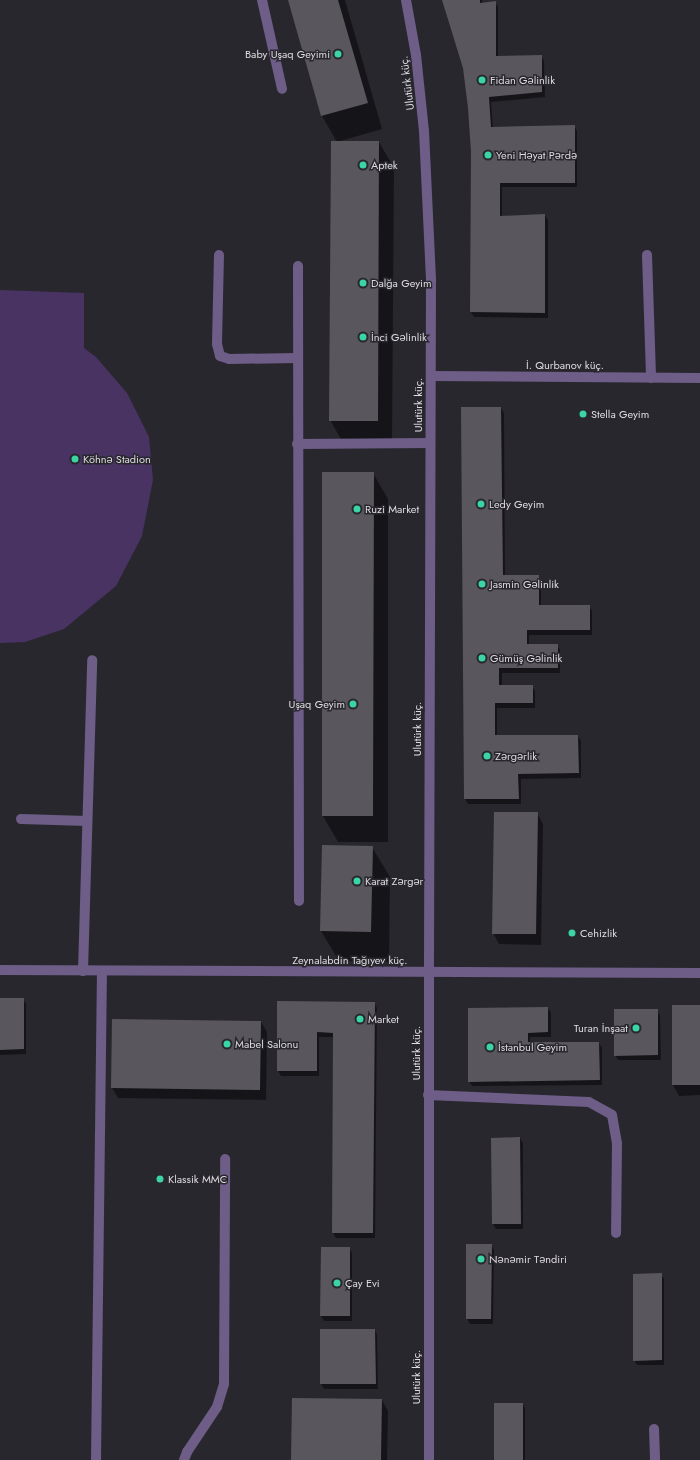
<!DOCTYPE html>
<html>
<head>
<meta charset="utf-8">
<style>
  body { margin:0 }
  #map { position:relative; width:700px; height:1460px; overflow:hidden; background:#29272e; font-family:Jost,sans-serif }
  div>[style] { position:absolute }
  .green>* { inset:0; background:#483363 }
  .shadow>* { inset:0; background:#0007 }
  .building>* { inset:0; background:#59565e }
  .service>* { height:10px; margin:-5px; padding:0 5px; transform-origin:5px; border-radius:5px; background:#6d5d87 }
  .minor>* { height:10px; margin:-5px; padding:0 5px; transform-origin:5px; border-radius:5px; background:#6d5d87 }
  .tertiary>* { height:10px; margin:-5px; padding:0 5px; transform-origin:5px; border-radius:5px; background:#6d5d87 }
  .dots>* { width:11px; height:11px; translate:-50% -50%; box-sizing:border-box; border:2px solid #29272e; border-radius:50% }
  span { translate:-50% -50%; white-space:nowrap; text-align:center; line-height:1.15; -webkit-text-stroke:3px #29272e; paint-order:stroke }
  .poi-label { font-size:11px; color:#dddbe0 }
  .right { translate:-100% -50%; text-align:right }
  .left { translate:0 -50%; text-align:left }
  .street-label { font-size:11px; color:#dddbe0 }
</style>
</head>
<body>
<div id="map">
  <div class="green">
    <i style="clip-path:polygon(0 290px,84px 293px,84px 348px,96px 357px,127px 393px,149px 437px,153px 480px,142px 536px,116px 586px,64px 629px,25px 642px,0 643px)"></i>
  </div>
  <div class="shadow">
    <i style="clip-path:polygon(289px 0,345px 0,382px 129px,337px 142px,379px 142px,394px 168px,392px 446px,345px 446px,330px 420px,337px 142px,322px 116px)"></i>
    <i style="clip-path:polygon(443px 0,482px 0,482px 3px,495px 2px,498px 7px,498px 57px,541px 56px,544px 61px,545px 97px,491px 102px,493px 128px,574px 126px,577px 131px,577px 187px,502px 187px,502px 217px,545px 215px,548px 220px,548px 318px,474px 317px,471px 312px,472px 152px,469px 108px,464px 68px)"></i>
    <i style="clip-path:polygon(462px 408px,501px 408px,504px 413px,505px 576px,538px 576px,541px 581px,541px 606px,589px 606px,592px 611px,592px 635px,529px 635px,529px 645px,557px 645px,560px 650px,560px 673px,502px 673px,502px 686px,532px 686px,535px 691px,535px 708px,497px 708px,497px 736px,578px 736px,581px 741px,581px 778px,521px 779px,521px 804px,468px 804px,465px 799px)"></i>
    <i style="clip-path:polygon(323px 473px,373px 473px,388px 499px,388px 842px,338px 842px,323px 816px)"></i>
    <i style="clip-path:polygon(537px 813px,543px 824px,541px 945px,499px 944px,493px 933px)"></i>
    <i style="clip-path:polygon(372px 847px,390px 877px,389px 962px,339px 961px,321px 931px)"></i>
    <i style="clip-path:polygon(0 999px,23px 999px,26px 1004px,26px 1054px,0 1055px)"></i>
    <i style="clip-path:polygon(278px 1002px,374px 1003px,377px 1008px,375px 1238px,336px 1238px,333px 1233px,334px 1037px,319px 1037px,319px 1076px,281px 1076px,278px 1071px)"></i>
    <i style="clip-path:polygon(673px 1006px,700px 1006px,700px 1095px,679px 1096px,673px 1085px)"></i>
    <i style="clip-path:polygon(548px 1008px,551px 1013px,551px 1037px,530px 1037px,530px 1043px,599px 1043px,602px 1048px,602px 1085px,472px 1086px,469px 1081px)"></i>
    <i style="clip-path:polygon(657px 1010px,660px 1015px,661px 1060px,618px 1060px,615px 1055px)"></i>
    <i style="clip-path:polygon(261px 1022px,267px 1032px,266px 1100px,118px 1098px,112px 1088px)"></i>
    <i style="clip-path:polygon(520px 1138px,523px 1143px,523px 1229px,496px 1229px,493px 1224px,492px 1139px)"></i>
    <i style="clip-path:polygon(491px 1245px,494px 1250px,493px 1324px,470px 1324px,467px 1319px)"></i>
    <i style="clip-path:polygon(322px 1248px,349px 1248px,352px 1253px,352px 1321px,324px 1321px,321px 1316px)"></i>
    <i style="clip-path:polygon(661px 1274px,664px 1279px,664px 1365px,637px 1365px,634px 1360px)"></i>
    <i style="clip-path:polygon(375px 1330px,377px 1335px,378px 1389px,324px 1389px,321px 1384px)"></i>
    <i style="clip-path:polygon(382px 1400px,388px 1411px,387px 1460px,292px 1460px)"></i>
    <i style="clip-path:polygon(523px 1404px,525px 1409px,525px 1460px,495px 1460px)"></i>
  </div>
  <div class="building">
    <i style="clip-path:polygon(288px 0,338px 0,368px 103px,321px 116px)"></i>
    <i style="clip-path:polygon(442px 0,480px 0,480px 3px,496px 1px,496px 56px,542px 55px,542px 92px,489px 97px,491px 127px,575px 125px,575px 183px,500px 183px,500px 216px,545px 214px,545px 313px,470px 312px,471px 152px,468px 108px,463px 68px)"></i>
    <i style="clip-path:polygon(331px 141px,379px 141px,378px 421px,329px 421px)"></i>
    <i style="clip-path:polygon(461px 407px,501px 407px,503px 575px,539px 575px,539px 605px,590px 605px,590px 630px,527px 630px,527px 644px,558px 644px,558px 668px,499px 668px,499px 685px,533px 685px,533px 703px,495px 703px,495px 735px,578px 735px,579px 773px,518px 774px,519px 799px,464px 799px)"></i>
    <i style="clip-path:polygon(322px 472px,374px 472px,373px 816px,322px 816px)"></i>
    <i style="clip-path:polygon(494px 812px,538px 812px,536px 934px,492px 934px)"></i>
    <i style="clip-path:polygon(322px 845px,373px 846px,371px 932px,320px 931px)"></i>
    <i style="clip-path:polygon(0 998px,24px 998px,24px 1049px,0 1050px)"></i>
    <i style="clip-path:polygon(277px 1001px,375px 1002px,373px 1233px,332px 1233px,333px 1033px,317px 1032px,317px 1071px,277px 1071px)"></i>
    <i style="clip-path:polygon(672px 1005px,700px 1005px,700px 1085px,672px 1085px)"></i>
    <i style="clip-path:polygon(548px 1007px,548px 1032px,528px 1033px,528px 1042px,599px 1042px,600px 1080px,468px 1082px,468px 1008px)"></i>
    <i style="clip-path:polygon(614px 1009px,658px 1009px,658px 1055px,614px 1056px)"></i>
    <i style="clip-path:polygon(112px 1019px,261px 1021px,260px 1090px,111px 1088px)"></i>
    <i style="clip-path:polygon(520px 1137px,521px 1224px,492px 1224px,491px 1138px)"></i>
    <i style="clip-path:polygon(466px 1244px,492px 1244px,491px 1319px,466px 1319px)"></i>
    <i style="clip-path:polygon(321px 1247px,350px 1247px,350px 1316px,320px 1316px)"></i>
    <i style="clip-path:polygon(662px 1273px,662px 1360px,633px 1361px,633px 1274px)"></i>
    <i style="clip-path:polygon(320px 1329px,375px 1329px,376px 1384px,320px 1384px)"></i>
    <i style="clip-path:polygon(292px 1398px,382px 1399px,381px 1460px,291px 1460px)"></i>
    <i style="clip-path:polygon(494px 1403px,523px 1403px,523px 1460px,494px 1460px)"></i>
  </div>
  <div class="service">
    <i style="left:262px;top:0;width:91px;rotate:77.3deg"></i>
    <i style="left:219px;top:255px;width:89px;rotate:91.3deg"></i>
    <i style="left:217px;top:344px;width:12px;rotate:76deg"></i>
    <i style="left:220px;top:356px;width:9px;rotate:18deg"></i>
    <i style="left:229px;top:359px;width:68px;rotate:-0.8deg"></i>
    <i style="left:298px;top:266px;width:635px;rotate:89.91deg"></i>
    <i style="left:297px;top:444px;width:133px;rotate:-0.4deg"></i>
    <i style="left:654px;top:1429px;width:31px;rotate:88deg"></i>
  </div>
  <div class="minor">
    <i style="left:647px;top:255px;width:123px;rotate:88.1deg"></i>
    <i style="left:431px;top:376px;width:269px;rotate:0.4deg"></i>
    <i style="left:21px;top:819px;width:66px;rotate:1.7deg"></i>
    <i style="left:83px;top:971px;width:311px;rotate:-88.3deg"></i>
    <i style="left:428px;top:1095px;width:161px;rotate:2.5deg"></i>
    <i style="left:589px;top:1102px;width:26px;rotate:29deg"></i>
    <i style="left:612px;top:1115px;width:28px;rotate:80deg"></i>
    <i style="left:617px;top:1143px;width:90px;rotate:90.6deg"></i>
    <i style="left:96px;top:1460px;width:489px;rotate:-89.3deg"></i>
    <i style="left:184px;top:1460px;width:9px;rotate:-69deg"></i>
    <i style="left:187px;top:1452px;width:54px;rotate:-56.3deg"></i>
    <i style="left:217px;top:1407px;width:24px;rotate:-73deg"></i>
    <i style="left:224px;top:1384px;width:225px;rotate:-89.7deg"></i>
    <i style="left:429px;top:1460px;width:488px;rotate:-90deg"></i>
  </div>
  <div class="tertiary">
    <i style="left:406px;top:0;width:56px;rotate:79.7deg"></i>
    <i style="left:416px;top:55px;width:76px;rotate:84deg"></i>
    <i style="left:424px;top:131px;width:151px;rotate:87.3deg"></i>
    <i style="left:431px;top:282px;width:690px;rotate:90.17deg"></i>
    <i style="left:0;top:970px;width:700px;rotate:0.25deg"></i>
  </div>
  <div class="dots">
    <i style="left:338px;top:54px;background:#3ad4a5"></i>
    <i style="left:482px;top:80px;background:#3ad4a5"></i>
    <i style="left:488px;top:155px;background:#3ad4a5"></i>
    <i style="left:363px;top:165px;background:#3ad4a5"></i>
    <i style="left:363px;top:283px;background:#3ad4a5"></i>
    <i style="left:363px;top:337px;background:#3ad4a5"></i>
    <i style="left:583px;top:414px;background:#3ad4a5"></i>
    <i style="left:75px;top:459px;background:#3ad4a5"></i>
    <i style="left:481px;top:504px;background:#3ad4a5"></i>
    <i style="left:357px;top:509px;background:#3ad4a5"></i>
    <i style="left:482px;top:584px;background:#3ad4a5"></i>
    <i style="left:482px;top:658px;background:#3ad4a5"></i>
    <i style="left:353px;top:704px;background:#3ad4a5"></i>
    <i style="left:487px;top:756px;background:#3ad4a5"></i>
    <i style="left:357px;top:881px;background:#3ad4a5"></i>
    <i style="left:572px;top:933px;background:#3ad4a5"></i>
    <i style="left:360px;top:1019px;background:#3ad4a5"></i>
    <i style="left:636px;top:1028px;background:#3ad4a5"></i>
    <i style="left:227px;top:1044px;background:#3ad4a5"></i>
    <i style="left:490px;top:1047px;background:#3ad4a5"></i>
    <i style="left:160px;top:1179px;background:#3ad4a5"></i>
    <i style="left:481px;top:1259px;background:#3ad4a5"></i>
    <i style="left:337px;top:1283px;background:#3ad4a5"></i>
  </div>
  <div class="poi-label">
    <span class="right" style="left:330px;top:54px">Baby Uşaq Geyimi</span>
    <span class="left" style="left:490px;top:80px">Fidan Gəlinlik</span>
    <span class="left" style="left:496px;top:155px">Yeni Həyat Pərdə</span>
    <span class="left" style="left:371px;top:165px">Aptek</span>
    <span class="left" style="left:371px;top:283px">Dalğa Geyim</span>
    <span class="left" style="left:371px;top:337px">İnci Gəlinlik</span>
    <span class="left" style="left:591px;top:414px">Stella Geyim</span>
    <span class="left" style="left:83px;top:459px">Köhnə Stadion</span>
    <span class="left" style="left:489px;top:504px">Ledy Geyim</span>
    <span class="left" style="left:365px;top:509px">Ruzi Market</span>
    <span class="left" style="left:490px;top:584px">Jasmin Gəlinlik</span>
    <span class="left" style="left:490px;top:658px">Gümüş Gəlinlik</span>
    <span class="right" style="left:345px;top:704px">Uşaq Geyim</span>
    <span class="left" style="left:495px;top:756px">Zərgərlik</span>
    <span class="left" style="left:365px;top:881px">Karat Zərgər</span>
    <span class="left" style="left:580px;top:933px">Cehizlik</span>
    <span class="left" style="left:368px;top:1019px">Market</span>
    <span class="right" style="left:628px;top:1028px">Turan İnşaat</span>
    <span class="left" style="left:235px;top:1044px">Mabel Salonu</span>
    <span class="left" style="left:498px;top:1047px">İstanbul Geyim</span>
    <span class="left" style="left:168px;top:1179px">Klassik MMC</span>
    <span class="left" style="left:489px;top:1259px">Nənəmir Təndiri</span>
    <span class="left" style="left:345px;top:1283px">Çay Evi</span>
  </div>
  <div class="street-label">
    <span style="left:407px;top:83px;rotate:-97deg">Ulutürk küç.</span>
    <span style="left:565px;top:365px">İ. Qurbanov küç.</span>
    <span style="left:418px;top:405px;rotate:-90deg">Ulutürk küç.</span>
    <span style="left:417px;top:729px;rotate:-90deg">Ulutürk küç.</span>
    <span style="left:350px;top:960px">Zeynalabdin Tağıyev küç.</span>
    <span style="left:416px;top:1053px;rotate:-90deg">Ulutürk küç.</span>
    <span style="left:416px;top:1377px;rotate:-90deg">Ulutürk küç.</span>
  </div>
</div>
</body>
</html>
